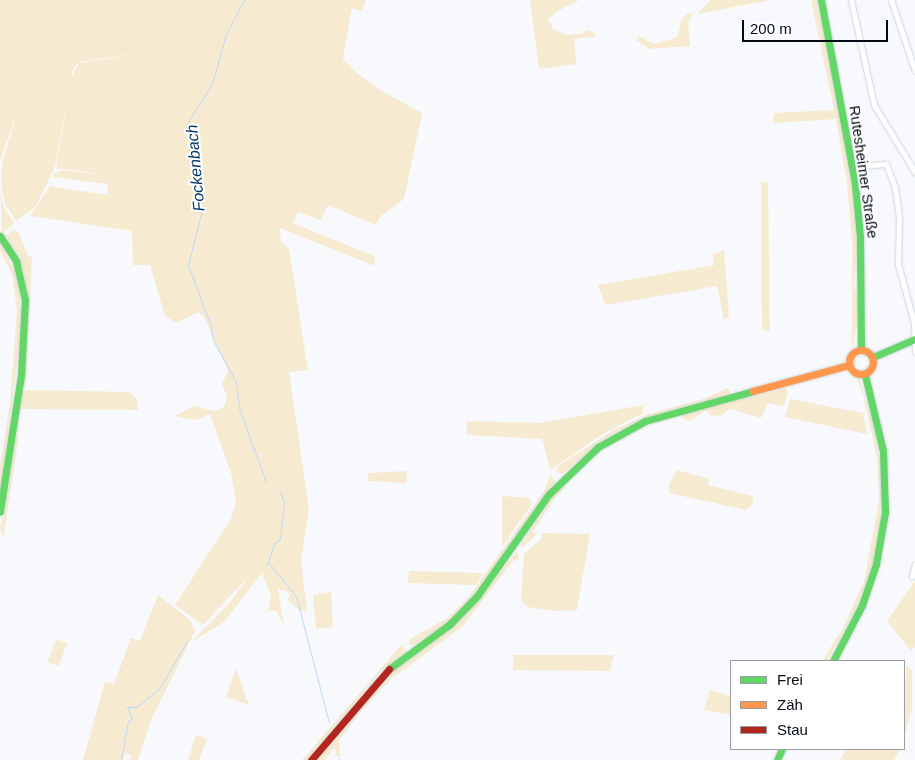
<!DOCTYPE html>
<html>
<head>
<meta charset="utf-8">
<style>
  body { margin:0 }
  #map { position:relative; width:915px; height:760px; overflow:hidden; background:#f7f9fc; font-family:Helvetica,sans-serif }
  div>[style] { position:absolute }
  .green>* { inset:0; background:#f6ebd1 }
  .stream>* { height:1px; margin:-0.5px; padding:0 0.5px; transform-origin:0.5px; border-radius:0.5px; background:#bfdaf9 }
  .roads { filter:drop-shadow(0 0 1px #d0d6dc) drop-shadow(0 0 1px #d0d6dc) }
  .street>* { height:5px; margin:-2.5px; padding:0 2.5px; transform-origin:2.5px; border-radius:2.5px; background:#fefeff }
  .fast>* { height:7px; margin:-3.5px; padding:0 3.5px; transform-origin:3.5px; border-radius:3.5px; background:#63d668 }
  .slow>* { height:7px; margin:-3.5px; padding:0 3.5px; transform-origin:3.5px; border-radius:3.5px; background:#ff974d }
  .slow>.ring { margin:-3.5px; padding:0; box-sizing:content-box; background:none; border:7px solid #ff974d; border-radius:50% }
  .jam>* { height:7px; margin:-3.5px; padding:0 3.5px; transform-origin:3.5px; border-radius:3.5px; background:#b3261e }
  span { translate:-50% -50%; white-space:nowrap; text-align:center; line-height:1.15; -webkit-text-stroke:4px #fff; paint-order:stroke }
  .street-label { font-size:15px; color:#050c15 }
  .water-label { font-size:16px; color:#033867; font-style:italic }
  .legend { position:absolute; left:730px; top:660px; width:175px; height:90px; box-sizing:border-box; background:#fff; border:1px solid #9b9ea1; margin:0; padding:6px 9px; list-style:none; font-size:15px; color:#050c15 }
  .legend li { display:flex; align-items:center; gap:10px; height:25px }
  .legend b { width:25px; border:1px solid #9b9ea1 }
  .scale { position:absolute; left:742px; top:20px; width:146px; height:22px; box-sizing:border-box; border:2px solid #050c15; border-top:0; padding-left:6px; font-size:15px; line-height:18px; white-space:nowrap; color:#050c15; -webkit-text-stroke:4px #fff; paint-order:stroke }
</style>
</head>
<body>
<div id="map">
  <div class="green">
    <i style="clip-path:polygon(0 0,366px 0,362px 11px,352px 8px,343px 59px,358px 74px,385px 93px,422px 113px,404px 199px,381px 216px,375px 225px,328px 205px,321px 220px,298px 212px,293px 223px,374px 256px,375px 266px,280px 228px,281px 242px,289px 249px,308px 370px,289px 372px,309px 509px,301px 561px,307px 611px,300px 611px,288px 600px,290px 593px,278px 589px,284px 627px,277px 611px,268px 611px,271px 597px,262px 573px,224px 622px,190px 643px,230px 602px,249px 576px,203px 625px,175px 605px,231px 519px,236px 502px,231px 473px,210px 414px,196px 420px,174px 416px,194px 406px,214px 411px,224px 407px,227px 396px,222px 384px,228px 371px,204px 317px,198px 312px,176px 323px,165px 316px,150px 265px,133px 265px,132px 231px,30px 216px,50px 186px,107px 195px,108px 184px,53px 177px,55px 173px,64px 170px,110px 176px,67px 169px,56px 169px,71px 78px,79px 63px,168px 49px,79px 62px,73px 68px,55px 167px,35px 207px,16px 221px,5px 204px,1px 183px,2px 164px,18px 110px,0 161px)"></i>
    <i style="clip-path:polygon(530px 0,579px 0,556px 12px,548px 20px,554px 30px,567px 35px,581px 34px,589px 30px,596px 34px,594px 37px,574px 39px,576px 64px,539px 69px)"></i>
    <i style="clip-path:polygon(711px 0,770px 0,697px 14px)"></i>
    <i style="clip-path:polygon(811px 0,818px 0,848px 151px,856px 212px,857px 253px,854px 283px,855px 292px,858px 292px,858px 318px,852px 350px,852px 243px,847px 184px,836px 119px,773px 123px,774px 113px,834px 110px)"></i>
    <i style="clip-path:polygon(688px 13px,693px 13px,688px 22px,690px 46px,649px 49px,636px 40px,639px 36px,653px 44px,672px 39px,678px 36px,681px 20px)"></i>
    <i style="clip-path:polygon(761px 182px,768px 182px,770px 331px,762px 330px)"></i>
    <i style="clip-path:polygon(0 187px,3px 205px,14px 223px,2px 234px)"></i>
    <i style="clip-path:polygon(13px 230px,18px 232px,28px 256px,32px 257px,26px 386px,23px 384px,28px 294px,20px 258px,6px 236px)"></i>
    <i style="clip-path:polygon(0 242px,18px 278px,22px 326px,0 495px,0 465px,10px 403px,17px 310px,12px 274px,0 251px)"></i>
    <i style="clip-path:polygon(724px 250px,729px 316px,724px 320px,717px 286px,605px 305px,598px 285px,714px 265px,713px 254px)"></i>
    <i style="clip-path:polygon(847px 373px,860px 380px,875px 431px,882px 476px,880px 525px,871px 571px,856px 610px,827px 661px,822px 661px,843px 628px,864px 581px,879px 500px,878px 462px,863px 394px,857px 380px)"></i>
    <i style="clip-path:polygon(728px 388px,732px 397px,640px 421px,601px 441px,563px 474px,556px 472px,558px 466px,614px 430px,648px 414px,703px 399px)"></i>
    <i style="clip-path:polygon(786px 388px,788px 392px,784px 406px,768px 403px,761px 418px,730px 409px,720px 416px,710px 415px,706px 410px,690px 421px,682px 419px,683px 413px)"></i>
    <i style="clip-path:polygon(26px 390px,130px 392px,137px 400px,138px 410px,20px 409px,17px 428px,21px 394px)"></i>
    <i style="clip-path:polygon(790px 399px,863px 413px,867px 434px,785px 417px)"></i>
    <i style="clip-path:polygon(643px 405px,643px 413px,601px 435px,550px 470px,542px 439px,467px 435px,467px 421px,541px 423px)"></i>
    <i style="clip-path:polygon(19px 434px,3px 540px,0 528px,15px 437px)"></i>
    <i style="clip-path:polygon(592px 456px,556px 497px,532px 533px,538px 533px,523px 547px,520px 546px,555px 492px)"></i>
    <i style="clip-path:polygon(677px 470px,709px 479px,708px 485px,752px 496px,754px 502px,746px 510px,669px 493px,669px 485px)"></i>
    <i style="clip-path:polygon(406px 471px,407px 483px,368px 481px,368px 473px)"></i>
    <i style="clip-path:polygon(550px 475px,556px 481px,479px 590px,449px 621px,414px 646px,408px 644px,410px 639px,449px 617px,468px 598px,544px 491px)"></i>
    <i style="clip-path:polygon(502px 496px,529px 498px,532px 504px,502px 547px)"></i>
    <i style="clip-path:polygon(541px 533px,590px 534px,577px 610px,554px 611px,528px 607px,521px 601px,524px 554px,541px 539px)"></i>
    <i style="clip-path:polygon(517px 551px,519px 559px,513px 561px,462px 627px,391px 679px,361px 711px,339px 741px,340px 756px,337px 757px,335px 748px,324px 760px,315px 760px,385px 675px,486px 589px)"></i>
    <i style="clip-path:polygon(409px 571px,483px 573px,476px 585px,408px 583px)"></i>
    <i style="clip-path:polygon(915px 581px,915px 647px,911px 651px,887px 621px)"></i>
    <i style="clip-path:polygon(331px 592px,333px 627px,316px 629px,313px 595px)"></i>
    <i style="clip-path:polygon(158px 595px,190px 620px,195px 631px,151px 720px,138px 760px,130px 760px,131px 755px,125px 753px,123px 760px,83px 760px,105px 681px,114px 684px,131px 638px,140px 641px)"></i>
    <i style="clip-path:polygon(57px 639px,67px 643px,59px 666px,47px 662px)"></i>
    <i style="clip-path:polygon(402px 644px,406px 652px,380px 672px,308px 760px,302px 760px)"></i>
    <i style="clip-path:polygon(514px 655px,614px 655px,610px 671px,513px 670px)"></i>
    <i style="clip-path:polygon(906px 666px,912px 670px,912px 708px,904px 739px)"></i>
    <i style="clip-path:polygon(236px 669px,249px 705px,226px 697px)"></i>
    <i style="clip-path:polygon(710px 690px,731px 696px,731px 715px,704px 710px)"></i>
    <i style="clip-path:polygon(196px 735px,207px 739px,199px 760px,188px 760px)"></i>
    <i style="clip-path:polygon(847px 749px,900px 749px,894px 760px,840px 760px)"></i>
  </div>
  <div class="stream">
    <i style="left:244px;top:0;width:38px;rotate:118deg"></i>
    <i style="left:226px;top:34px;width:52px;rotate:105.6deg"></i>
    <i style="left:212px;top:84px;width:43px;rotate:122.6deg"></i>
    <i style="left:189px;top:120px;width:95px;rotate:82.7deg"></i>
    <i style="left:201px;top:214px;width:53px;rotate:104.3deg"></i>
    <i style="left:188px;top:265px;width:65px;rotate:69.3deg"></i>
    <i style="left:211px;top:326px;width:14px;rotate:82deg"></i>
    <i style="left:213px;top:340px;width:48px;rotate:61.3deg"></i>
    <i style="left:236px;top:382px;width:26px;rotate:83deg"></i>
    <i style="left:239px;top:408px;width:79px;rotate:70deg"></i>
    <i style="left:268px;top:562px;width:44px;rotate:50.5deg"></i>
    <i style="left:296px;top:596px;width:131px;rotate:75.4deg"></i>
    <i style="left:267px;top:565px;width:22px;rotate:-72deg"></i>
    <i style="left:274px;top:544px;width:8px;rotate:-40deg"></i>
    <i style="left:280px;top:539px;width:37px;rotate:-84deg"></i>
    <i style="left:284px;top:502px;width:12px;rotate:-110deg"></i>
    <i style="left:339px;top:758px;width:2px;rotate:90deg"></i>
    <i style="left:121px;top:760px;width:39px;rotate:-80deg"></i>
    <i style="left:128px;top:722px;width:6px;rotate:-45deg"></i>
    <i style="left:132px;top:718px;width:12px;rotate:-114deg"></i>
    <i style="left:127px;top:707px;width:9px"></i>
    <i style="left:136px;top:707px;width:29px;rotate:-38deg"></i>
    <i style="left:159px;top:689px;width:56px;rotate:-59.7deg"></i>
  </div>
  <div class="roads">
    <div class="street">
      <i style="left:851px;top:0;width:107px;rotate:77.6deg"></i>
      <i style="left:874px;top:105px;width:79px;rotate:58.5deg"></i>
      <i style="left:891px;top:0;width:75px;rotate:71.3deg"></i>
      <i style="left:858px;top:166px;width:28px;rotate:-4deg"></i>
      <i style="left:886px;top:164px;width:26px;rotate:69deg"></i>
      <i style="left:895px;top:188px;width:28px;rotate:82deg"></i>
      <i style="left:899px;top:216px;width:48px;rotate:91.2deg"></i>
      <i style="left:898px;top:264px;width:61px;rotate:74.8deg"></i>
      <i style="left:914px;top:323px;width:29px;rotate:88deg"></i>
      <i style="left:912px;top:576px;width:12px;rotate:-76deg"></i>
    </div>
    <div class="fast">
      <i style="left:821px;top:0;width:187px;rotate:79.5deg"></i>
      <i style="left:855px;top:184px;width:53px;rotate:84.6deg"></i>
      <i style="left:860px;top:237px;width:113px;rotate:89.5deg"></i>
      <i style="left:0;top:236px;width:30px;rotate:57deg"></i>
      <i style="left:16px;top:261px;width:39px;rotate:77deg"></i>
      <i style="left:25px;top:299px;width:76px;rotate:93deg"></i>
      <i style="left:21px;top:375px;width:138px;rotate:98.8deg"></i>
      <i style="left:873px;top:357px;width:46px;rotate:-23.2deg"></i>
      <i style="left:833px;top:661px;width:63px;rotate:-62.6deg"></i>
      <i style="left:862px;top:605px;width:43px;rotate:-71.1deg"></i>
      <i style="left:876px;top:564px;width:53px;rotate:-80.2deg"></i>
      <i style="left:885px;top:512px;width:61px;rotate:-91.9deg"></i>
      <i style="left:883px;top:451px;width:78px;rotate:-103.3deg"></i>
      <i style="left:389px;top:669px;width:76px;rotate:-36.4deg"></i>
      <i style="left:450px;top:624px;width:39px;rotate:-46deg"></i>
      <i style="left:477px;top:596px;width:125px;rotate:-54.8deg"></i>
      <i style="left:549px;top:494px;width:68px;rotate:-43.8deg"></i>
      <i style="left:598px;top:447px;width:54px;rotate:-29deg"></i>
      <i style="left:645px;top:421px;width:112px;rotate:-15.5deg"></i>
      <i style="left:777px;top:760px;width:12px;rotate:-66deg"></i>
    </div>
    <div class="slow">
      <i class="ring" style="left:849px;top:350px;width:17px;height:17px"></i>
      <i style="left:753px;top:391px;width:99px;rotate:-15.2deg"></i>
    </div>
    <div class="jam">
      <i style="left:311px;top:760px;width:120px;rotate:-49.4deg"></i>
    </div>
  </div>
  <div class="street-label">
    <span style="left:864px;top:172px;rotate:82deg">Rutesheimer Straße</span>
  </div>
  <div class="water-label">
    <span style="left:196px;top:168px;rotate:-95deg">Fockenbach</span>
  </div>
  <ul class="legend">
  <li><b style="height:6px;background:#63d668"></b>Frei</li>
  <li><b style="height:6px;background:#ff974d"></b>Zäh</li>
  <li><b style="height:6px;background:#b3261e"></b>Stau</li>
  </ul>
  <div class="scale">200 m</div>
</div>
</body>
</html>
